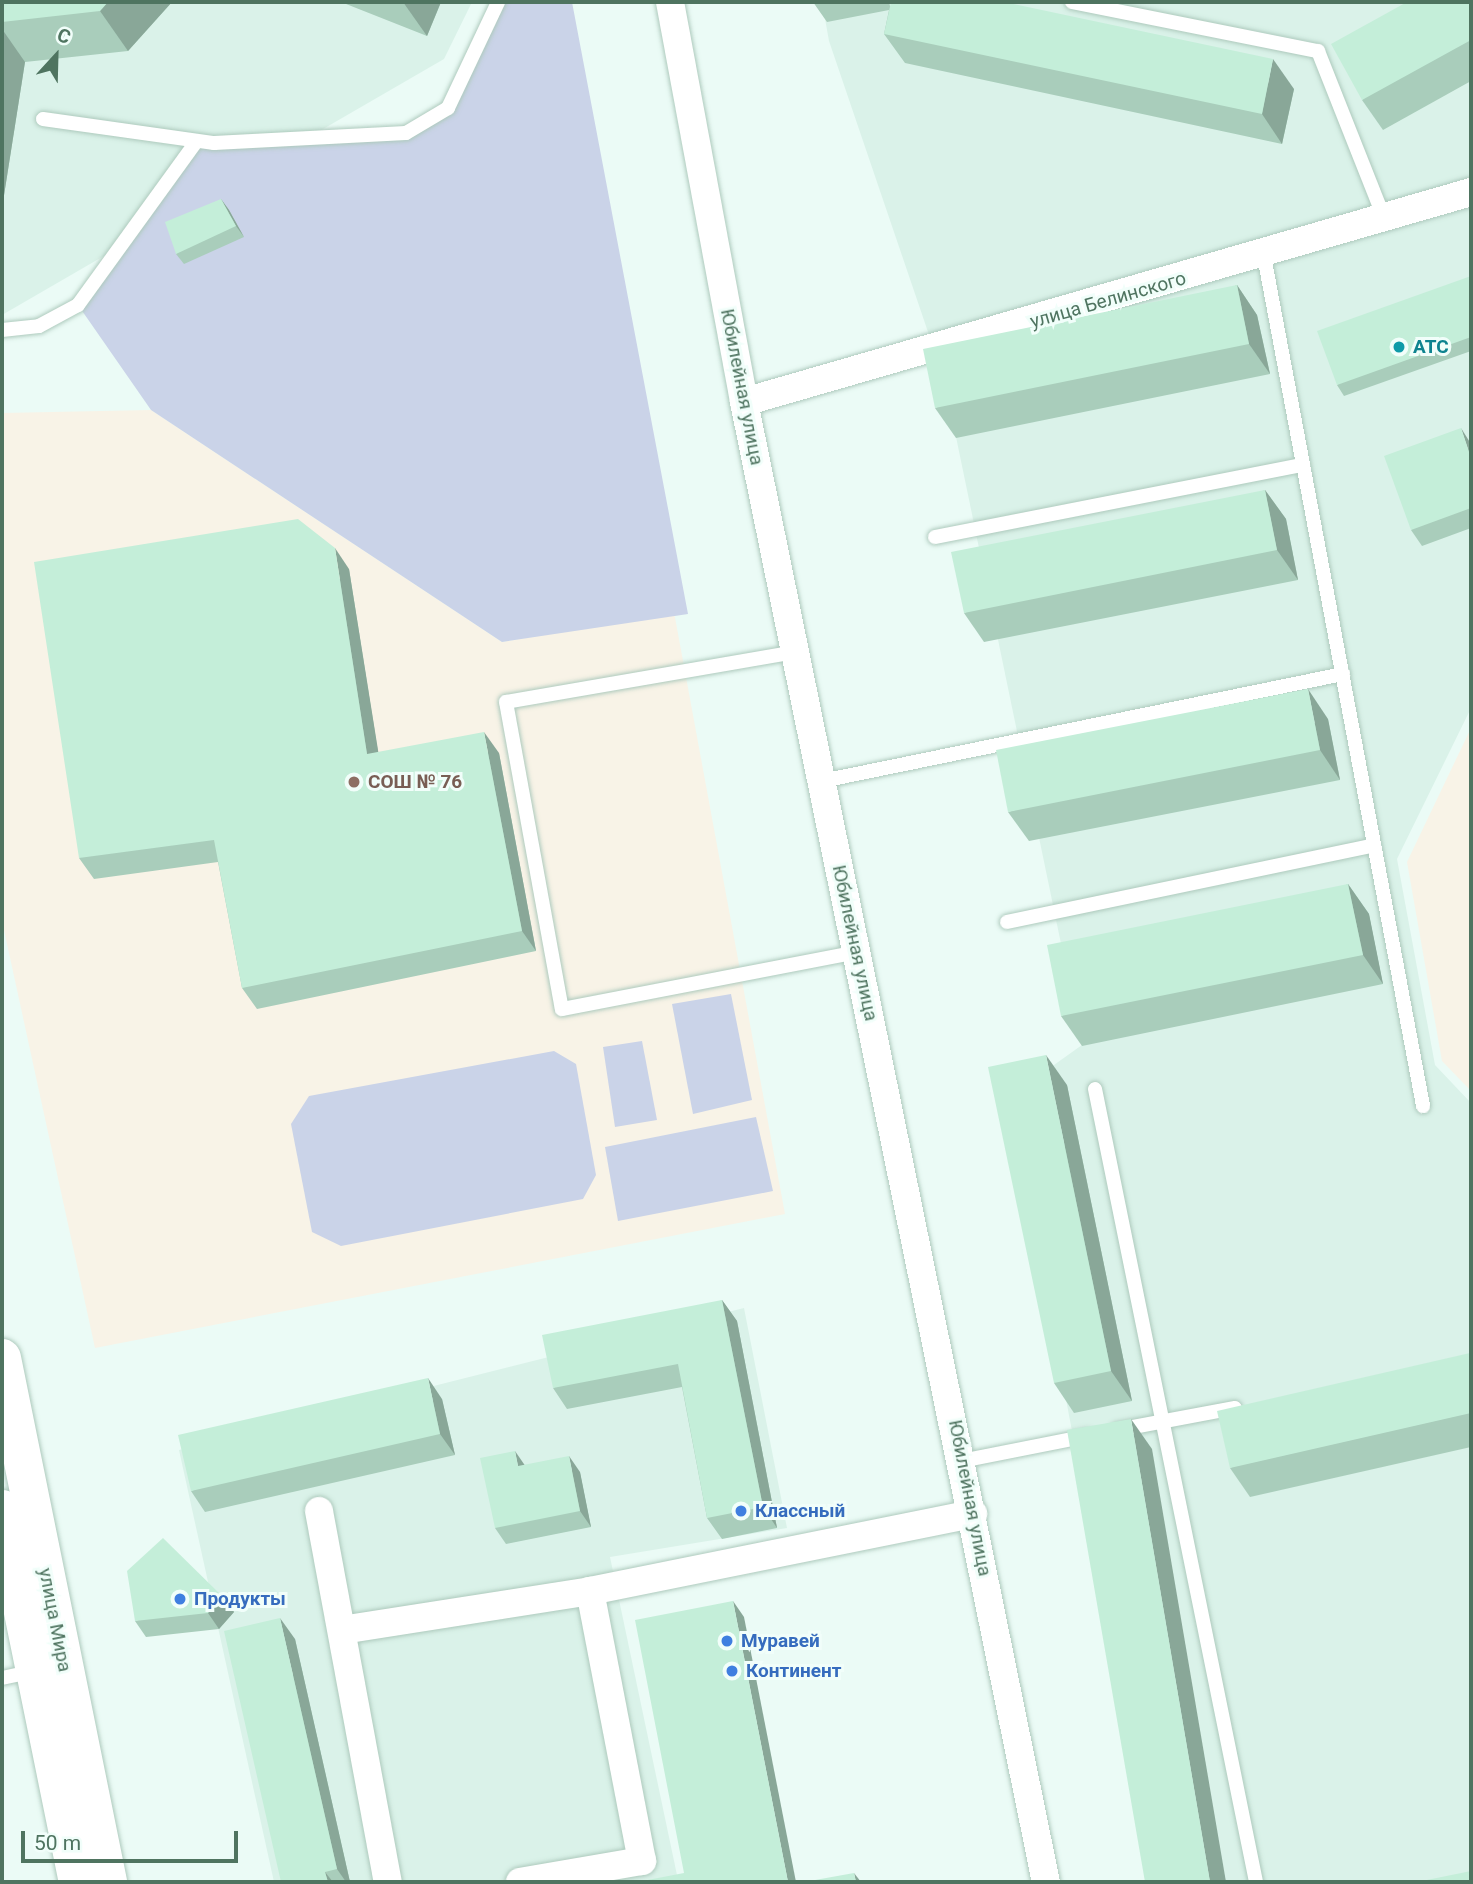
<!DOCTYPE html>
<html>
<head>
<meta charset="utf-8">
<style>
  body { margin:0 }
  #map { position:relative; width:1473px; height:1884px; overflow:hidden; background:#ebfbf6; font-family:Roboto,sans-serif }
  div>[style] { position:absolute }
  .residential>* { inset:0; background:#daf2e9 }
  .education>* { inset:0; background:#f8f3e7 }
  .green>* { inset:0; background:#cad3e8 }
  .roads { filter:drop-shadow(0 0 2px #aecabd) drop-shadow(0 0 2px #aecabd) }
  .lane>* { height:14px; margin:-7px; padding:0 7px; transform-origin:7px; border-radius:7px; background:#fff }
  .street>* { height:28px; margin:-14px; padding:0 14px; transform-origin:14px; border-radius:14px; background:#fff }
  .secondary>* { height:38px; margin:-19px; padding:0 19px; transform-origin:19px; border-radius:19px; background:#fff }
  .wall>* { inset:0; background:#a9cdbb }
  .shaded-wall>* { inset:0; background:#89a798 }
  .building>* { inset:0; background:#c4eed9 }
  .dots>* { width:19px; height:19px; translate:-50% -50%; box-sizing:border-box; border:4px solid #f1fefa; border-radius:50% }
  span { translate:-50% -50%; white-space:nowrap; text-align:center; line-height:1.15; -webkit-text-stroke:6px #f1fefa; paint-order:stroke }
  .street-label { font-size:19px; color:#4f7460 }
  .culture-label { font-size:19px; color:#0d838f; font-weight:700 }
  .left { translate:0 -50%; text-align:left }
  .education-label { font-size:19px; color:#785e54; font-weight:700 }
  .shop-label { font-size:19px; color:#366cbe; font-weight:700 }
  .frame { position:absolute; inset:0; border:4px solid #4f7460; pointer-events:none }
  .north { position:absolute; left:21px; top:21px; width:70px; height:70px; -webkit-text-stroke:5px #f1fefa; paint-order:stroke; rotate:22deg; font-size:19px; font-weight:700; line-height:28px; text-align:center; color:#4f7460 }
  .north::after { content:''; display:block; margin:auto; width:24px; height:32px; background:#4f7460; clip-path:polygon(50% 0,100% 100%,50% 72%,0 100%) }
  .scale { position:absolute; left:21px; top:1831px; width:217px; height:32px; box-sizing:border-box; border:4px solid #4f7460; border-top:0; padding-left:9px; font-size:21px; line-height:24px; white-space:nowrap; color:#4f7460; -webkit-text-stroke:5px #f1fefa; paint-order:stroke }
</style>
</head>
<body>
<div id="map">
  <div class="residential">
    <i style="clip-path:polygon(2px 2px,472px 2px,444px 59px,2px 315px)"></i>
    <i style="clip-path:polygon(822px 2px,1471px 2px,1471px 708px,1397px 859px,1435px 1065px,1471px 1103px,1471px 1882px,1157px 1882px,1009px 1097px,1082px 1045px,944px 379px,829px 41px)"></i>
    <i style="clip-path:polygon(744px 1308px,787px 1528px,610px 1557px,677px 1875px,640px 1882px,274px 1882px,179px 1450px)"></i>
  </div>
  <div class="education">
    <i style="clip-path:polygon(151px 410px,502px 642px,674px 612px,785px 1214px,95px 1348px,2px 921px,2px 413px)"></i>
    <i style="clip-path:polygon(1471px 728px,1471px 1091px,1442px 1061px,1407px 862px)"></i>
  </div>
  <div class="green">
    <i style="clip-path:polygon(498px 2px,572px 2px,688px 614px,502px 642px,151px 410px,78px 305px,196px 142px,406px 133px,448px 108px)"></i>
    <i style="clip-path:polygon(731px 994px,752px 1100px,693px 1114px,672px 1004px)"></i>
    <i style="clip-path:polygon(642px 1041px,657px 1120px,615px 1127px,603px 1047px)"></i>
    <i style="clip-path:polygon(554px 1051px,576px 1064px,596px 1175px,583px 1199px,341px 1246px,312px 1232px,291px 1124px,309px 1096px)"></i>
    <i style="clip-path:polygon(756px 1117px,773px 1191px,618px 1221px,605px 1147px)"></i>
  </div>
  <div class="roads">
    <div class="lane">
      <i style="left:1072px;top:2px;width:251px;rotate:11.3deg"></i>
      <i style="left:1318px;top:51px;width:182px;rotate:68.4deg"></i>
      <i style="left:43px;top:119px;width:173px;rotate:8deg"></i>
      <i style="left:214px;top:143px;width:192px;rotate:-3deg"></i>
      <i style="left:406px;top:133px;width:49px;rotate:-30.8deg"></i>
      <i style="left:448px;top:108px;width:117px;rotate:-64.7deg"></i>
      <i style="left:1264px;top:256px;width:865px;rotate:79.4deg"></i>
      <i style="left:2px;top:330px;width:37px;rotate:-6deg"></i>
      <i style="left:39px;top:326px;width:44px;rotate:-28.3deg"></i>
      <i style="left:78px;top:305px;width:201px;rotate:-54.1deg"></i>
      <i style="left:935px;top:537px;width:375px;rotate:-11.1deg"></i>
      <i style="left:795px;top:652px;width:293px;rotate:170.2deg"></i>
      <i style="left:506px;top:702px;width:312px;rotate:79.7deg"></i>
      <i style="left:562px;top:1009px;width:300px;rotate:-10.9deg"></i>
      <i style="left:822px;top:781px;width:532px;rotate:-11.61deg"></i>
      <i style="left:1007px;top:922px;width:375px;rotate:-11.8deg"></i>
      <i style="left:1095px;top:1089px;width:809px;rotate:78.52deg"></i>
      <i style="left:1117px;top:1430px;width:120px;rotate:-10.6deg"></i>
      <i style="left:956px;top:1462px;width:134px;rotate:-11.2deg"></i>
      <i style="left:2px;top:1678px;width:34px;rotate:-12deg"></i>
    </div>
    <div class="street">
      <i style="left:670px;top:2px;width:407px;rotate:79.5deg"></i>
      <i style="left:744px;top:402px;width:1510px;rotate:78.47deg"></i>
      <i style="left:744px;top:402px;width:757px;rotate:-16.11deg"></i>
      <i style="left:319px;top:1511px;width:377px;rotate:79.5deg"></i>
      <i style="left:342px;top:1630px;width:251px;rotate:-8.9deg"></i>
      <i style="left:590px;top:1591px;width:391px;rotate:-11.4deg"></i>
      <i style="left:520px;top:1882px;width:124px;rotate:-9.8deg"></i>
      <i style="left:642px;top:1861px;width:275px;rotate:-100.9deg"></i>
    </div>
    <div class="secondary">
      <i style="left:2px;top:1358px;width:535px;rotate:78.56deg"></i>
      <i style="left:2px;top:1509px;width:381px;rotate:78.5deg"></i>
    </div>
  </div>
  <div class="wall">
    <i style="clip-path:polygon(2px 2px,172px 2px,128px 51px,25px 62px,2px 208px)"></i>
    <i style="clip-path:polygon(341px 2px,441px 2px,427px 36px)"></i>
    <i style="clip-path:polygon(813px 2px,889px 2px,890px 6px,1294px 89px,1282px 144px,905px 63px,884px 34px,889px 10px,827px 22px)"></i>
    <i style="clip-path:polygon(1471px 2px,1471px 81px,1383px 130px,1362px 100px)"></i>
    <i style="clip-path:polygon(221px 199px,229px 210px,244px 237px,184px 264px,176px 254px)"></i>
    <i style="clip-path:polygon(1471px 276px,1471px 351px,1344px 396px,1337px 385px)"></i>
    <i style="clip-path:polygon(1237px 285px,1257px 315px,1270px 374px,956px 438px,935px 408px)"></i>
    <i style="clip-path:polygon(1471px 444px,1471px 528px,1422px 546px,1411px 530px)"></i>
    <i style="clip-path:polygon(1265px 490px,1286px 519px,1298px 580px,984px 642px,964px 613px)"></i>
    <i style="clip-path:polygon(349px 569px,378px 752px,499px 753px,536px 951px,257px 1009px,242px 988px,218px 862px,94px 879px,79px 858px)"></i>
    <i style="clip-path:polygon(1328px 719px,1340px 780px,1029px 841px,1008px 812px)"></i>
    <i style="clip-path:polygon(1348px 884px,1369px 914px,1383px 984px,1082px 1046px,1061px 1016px)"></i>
    <i style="clip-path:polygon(1067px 1085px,1132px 1401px,1074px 1413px,1054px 1383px)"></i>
    <i style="clip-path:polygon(722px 1300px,737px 1321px,777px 1528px,722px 1539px,707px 1518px,682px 1387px,567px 1409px,553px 1388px)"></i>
    <i style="clip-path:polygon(1471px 1355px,1471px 1447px,1250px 1497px,1230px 1468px)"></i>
    <i style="clip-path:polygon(442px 1399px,455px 1455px,205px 1512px,191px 1491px)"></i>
    <i style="clip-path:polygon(524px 1465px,580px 1472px,591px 1527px,506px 1544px,495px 1528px)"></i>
    <i style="clip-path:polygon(222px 1596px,234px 1612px,219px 1629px,146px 1637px,135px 1621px)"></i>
    <i style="clip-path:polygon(295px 1639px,350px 1882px,281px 1882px)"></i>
  </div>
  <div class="shaded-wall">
    <i style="clip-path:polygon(108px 2px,172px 2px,128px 51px,100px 11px)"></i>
    <i style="clip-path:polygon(403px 2px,441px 2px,427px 36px)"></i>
    <i style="clip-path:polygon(2px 29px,25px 62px,2px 208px)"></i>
    <i style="clip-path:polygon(1273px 59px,1294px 89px,1282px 144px,1262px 114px)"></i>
    <i style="clip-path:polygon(221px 199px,229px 210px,244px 237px,236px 226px)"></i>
    <i style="clip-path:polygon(1237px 285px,1257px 315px,1270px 374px,1249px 344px)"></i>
    <i style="clip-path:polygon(1461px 428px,1471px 444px,1471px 458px)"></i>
    <i style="clip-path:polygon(1265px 490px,1286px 519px,1298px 580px,1277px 550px)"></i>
    <i style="clip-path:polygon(335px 548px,349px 569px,382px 775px,367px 754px)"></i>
    <i style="clip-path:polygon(1308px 689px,1328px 719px,1340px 780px,1320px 750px)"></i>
    <i style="clip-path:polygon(484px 732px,499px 753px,536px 951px,522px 931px)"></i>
    <i style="clip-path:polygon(1348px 884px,1369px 914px,1383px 984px,1363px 955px)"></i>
    <i style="clip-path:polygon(1046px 1055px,1067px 1085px,1132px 1401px,1111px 1371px)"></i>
    <i style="clip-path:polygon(722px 1300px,737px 1321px,777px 1528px,763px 1507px)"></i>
    <i style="clip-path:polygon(428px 1378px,442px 1399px,455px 1455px,440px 1434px)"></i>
    <i style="clip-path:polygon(1131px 1419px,1152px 1449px,1226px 1882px,1210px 1882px)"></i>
    <i style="clip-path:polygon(515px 1451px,526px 1467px,518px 1466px)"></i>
    <i style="clip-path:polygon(569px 1456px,580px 1472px,591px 1527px,580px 1511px)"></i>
    <i style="clip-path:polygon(222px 1596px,234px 1612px,219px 1629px,208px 1613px)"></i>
    <i style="clip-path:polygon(733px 1601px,744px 1617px,796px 1882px,788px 1882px)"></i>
    <i style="clip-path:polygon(280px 1618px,295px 1639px,350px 1882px,346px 1882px,337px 1869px)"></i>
    <i style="clip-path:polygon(325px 1872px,333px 1882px,328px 1882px)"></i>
    <i style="clip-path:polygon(854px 1873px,861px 1882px,856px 1882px)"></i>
  </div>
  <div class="building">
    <i style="clip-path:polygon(2px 2px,108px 2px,100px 11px,2px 22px)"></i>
    <i style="clip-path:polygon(891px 2px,1004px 2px,1273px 59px,1262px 114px,884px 34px)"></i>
    <i style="clip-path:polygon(1407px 2px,1471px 2px,1471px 40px,1362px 100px,1331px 44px)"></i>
    <i style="clip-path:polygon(221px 199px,236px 226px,176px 254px,165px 222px)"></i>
    <i style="clip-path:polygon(1471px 276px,1471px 337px,1337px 385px,1317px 331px)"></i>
    <i style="clip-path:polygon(1237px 285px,1249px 344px,935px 408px,923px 349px)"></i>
    <i style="clip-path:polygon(1461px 428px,1471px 458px,1471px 508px,1411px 530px,1384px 456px)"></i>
    <i style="clip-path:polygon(1265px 490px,1277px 550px,964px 613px,951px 552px)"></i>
    <i style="clip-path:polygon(298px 519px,335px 548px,367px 754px,484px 732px,522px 931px,242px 988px,214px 840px,79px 858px,34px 562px)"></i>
    <i style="clip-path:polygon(1308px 689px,1320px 750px,1008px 812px,996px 750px)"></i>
    <i style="clip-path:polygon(1348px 884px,1363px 955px,1061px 1016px,1047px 945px)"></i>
    <i style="clip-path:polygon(1046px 1055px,1111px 1371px,1054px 1383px,988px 1067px)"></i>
    <i style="clip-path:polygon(722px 1300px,763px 1507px,707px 1518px,678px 1364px,553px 1388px,542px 1335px)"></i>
    <i style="clip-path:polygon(1470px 1353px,1471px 1413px,1230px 1468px,1217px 1411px)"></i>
    <i style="clip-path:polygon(428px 1378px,440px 1434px,191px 1491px,178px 1435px)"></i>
    <i style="clip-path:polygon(1131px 1419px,1210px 1882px,1145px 1882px,1067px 1430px)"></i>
    <i style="clip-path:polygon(515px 1451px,518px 1466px,569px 1456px,580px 1511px,495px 1528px,480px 1458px)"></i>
    <i style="clip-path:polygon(163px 1538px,222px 1596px,208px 1613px,135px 1621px,127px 1571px)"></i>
    <i style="clip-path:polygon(733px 1601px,788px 1882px,637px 1882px,684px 1873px,635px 1620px)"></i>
    <i style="clip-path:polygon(280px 1618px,337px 1869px,325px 1872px,328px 1882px,281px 1882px,224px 1631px)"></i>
    <i style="clip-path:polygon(1471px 1871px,1471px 1882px,1417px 1882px)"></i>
    <i style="clip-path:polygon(854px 1873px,856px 1882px,804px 1882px)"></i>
  </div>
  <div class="dots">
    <i style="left:1399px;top:347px;background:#0f9aa8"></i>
    <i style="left:354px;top:782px;background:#8d6e63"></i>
    <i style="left:741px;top:1511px;background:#3f7fe0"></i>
    <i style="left:180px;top:1599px;background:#3f7fe0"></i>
    <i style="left:727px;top:1641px;background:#3f7fe0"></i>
    <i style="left:732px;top:1671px;background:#3f7fe0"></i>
  </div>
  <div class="street-label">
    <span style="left:1108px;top:300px;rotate:-16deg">улица Белинского</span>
    <span style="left:742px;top:387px;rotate:79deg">Юбилейная улица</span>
    <span style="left:855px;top:943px;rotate:78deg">Юбилейная улица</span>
    <span style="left:970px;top:1498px;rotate:79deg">Юбилейная улица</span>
    <span style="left:55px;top:1620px;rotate:79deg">улица Мира</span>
  </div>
  <div class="culture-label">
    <span class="left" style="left:1413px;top:347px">АТС</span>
  </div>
  <div class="education-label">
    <span class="left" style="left:368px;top:782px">СОШ № 76</span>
  </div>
  <div class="shop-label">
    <span class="left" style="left:755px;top:1511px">Классный</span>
    <span class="left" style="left:194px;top:1599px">Продукты</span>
    <span class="left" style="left:741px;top:1641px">Муравей</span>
    <span class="left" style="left:746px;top:1671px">Континент</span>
  </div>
  <div class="frame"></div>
  <div class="north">С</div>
  <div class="scale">50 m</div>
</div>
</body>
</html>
